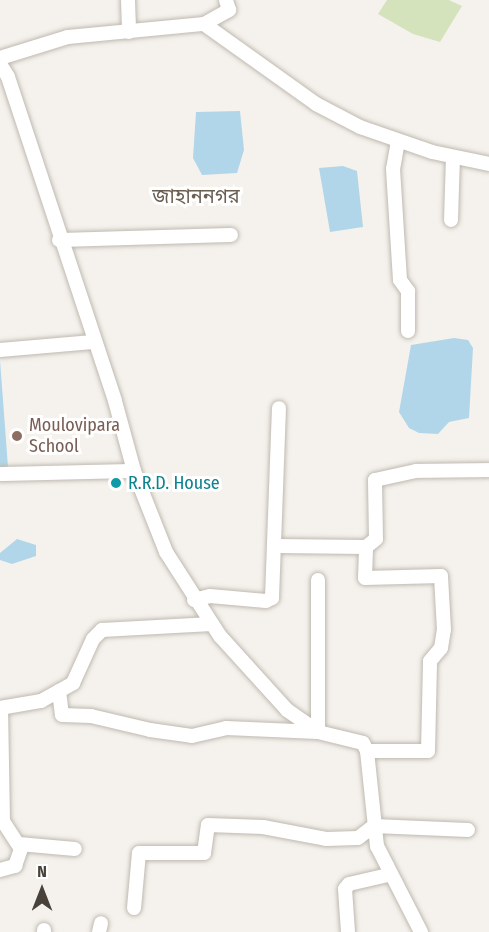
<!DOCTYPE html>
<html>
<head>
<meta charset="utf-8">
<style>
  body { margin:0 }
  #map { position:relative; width:489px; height:932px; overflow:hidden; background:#f5f2ed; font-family:"Fira Sans Condensed","Noto Sans Bengali",sans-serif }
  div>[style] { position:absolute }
  .green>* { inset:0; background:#d4e3bb }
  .water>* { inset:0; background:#b1d6e9 }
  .roads { filter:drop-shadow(0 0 2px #bfb9b0) drop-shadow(0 0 2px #bfb9b0) }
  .minor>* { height:14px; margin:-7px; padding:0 7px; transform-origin:7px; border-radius:7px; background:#fff }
  .dots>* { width:16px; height:16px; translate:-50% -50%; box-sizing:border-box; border:3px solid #fff; border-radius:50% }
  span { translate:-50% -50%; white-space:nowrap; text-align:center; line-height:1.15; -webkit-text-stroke:6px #fff; paint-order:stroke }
  .education-label { font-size:18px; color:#785e54 }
  .left { translate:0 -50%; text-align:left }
  .culture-label { font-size:18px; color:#0d838f }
  .neighbourhood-label { font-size:20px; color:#6a5f53 }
  .north { position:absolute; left:12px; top:860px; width:60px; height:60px; -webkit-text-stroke:4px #fff; paint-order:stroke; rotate:0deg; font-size:16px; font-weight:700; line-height:24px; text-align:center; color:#48423b }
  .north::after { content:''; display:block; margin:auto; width:21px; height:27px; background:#48423b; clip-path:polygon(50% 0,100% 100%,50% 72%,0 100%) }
</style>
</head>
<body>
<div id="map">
  <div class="green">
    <i style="clip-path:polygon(387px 0,449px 0,462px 6px,440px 42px,413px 34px,378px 14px)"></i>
  </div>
  <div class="water">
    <i style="clip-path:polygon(240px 111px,244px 150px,237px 173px,202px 175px,193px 158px,196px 112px)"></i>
    <i style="clip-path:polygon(343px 166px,357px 171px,363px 227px,330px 232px,319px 168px)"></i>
    <i style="clip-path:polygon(454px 338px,468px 340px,473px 348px,469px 418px,449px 422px,438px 434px,419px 433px,409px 428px,399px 412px,411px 345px)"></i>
    <i style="clip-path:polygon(0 360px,8px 467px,0 472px)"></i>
    <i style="clip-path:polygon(17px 539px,36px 545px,36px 556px,12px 564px,0 560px,0 553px)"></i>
  </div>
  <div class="roads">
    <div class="minor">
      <i style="left:128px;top:0;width:32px;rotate:88deg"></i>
      <i style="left:204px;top:24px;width:29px;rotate:-29deg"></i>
      <i style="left:229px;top:10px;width:10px;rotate:-107deg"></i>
      <i style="left:0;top:58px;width:71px;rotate:-17.2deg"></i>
      <i style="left:68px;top:37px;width:137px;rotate:-5.5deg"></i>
      <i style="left:204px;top:24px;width:138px;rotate:35.5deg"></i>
      <i style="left:316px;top:104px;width:50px;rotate:27.6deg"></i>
      <i style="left:360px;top:127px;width:76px;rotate:19.1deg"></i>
      <i style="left:432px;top:152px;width:58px;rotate:11.9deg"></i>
      <i style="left:0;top:64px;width:15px;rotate:58deg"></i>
      <i style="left:8px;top:77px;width:341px;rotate:71.7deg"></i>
      <i style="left:115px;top:401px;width:73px;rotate:74.8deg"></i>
      <i style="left:134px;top:471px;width:87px;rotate:68.4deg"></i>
      <i style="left:166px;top:552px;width:100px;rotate:57.3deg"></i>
      <i style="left:220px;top:636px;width:100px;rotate:47.8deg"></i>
      <i style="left:287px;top:710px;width:38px;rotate:35deg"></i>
      <i style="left:318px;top:732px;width:46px;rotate:13.7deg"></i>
      <i style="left:363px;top:743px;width:9px;rotate:63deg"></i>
      <i style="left:367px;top:751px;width:96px;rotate:84deg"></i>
      <i style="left:377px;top:846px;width:97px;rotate:62.9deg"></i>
      <i style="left:398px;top:141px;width:28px;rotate:100deg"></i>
      <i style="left:393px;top:169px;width:111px;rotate:86.4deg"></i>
      <i style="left:400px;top:280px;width:14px;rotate:54deg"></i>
      <i style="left:408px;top:291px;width:40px;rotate:90deg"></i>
      <i style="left:451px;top:220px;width:62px;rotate:-88.2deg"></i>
      <i style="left:59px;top:240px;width:172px;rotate:-1.7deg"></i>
      <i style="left:0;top:350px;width:93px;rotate:-4.9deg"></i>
      <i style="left:0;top:474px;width:134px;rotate:-1.3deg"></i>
      <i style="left:276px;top:546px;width:90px;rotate:0.6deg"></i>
      <i style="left:194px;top:600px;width:16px;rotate:-14deg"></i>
      <i style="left:210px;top:596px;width:56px;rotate:5.1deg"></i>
      <i style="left:266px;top:601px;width:7px;rotate:-27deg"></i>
      <i style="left:272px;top:598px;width:190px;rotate:-87.9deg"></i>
      <i style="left:59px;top:691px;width:24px;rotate:83deg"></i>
      <i style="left:62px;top:715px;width:29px;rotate:2deg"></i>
      <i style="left:91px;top:716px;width:61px;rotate:13.3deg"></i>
      <i style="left:150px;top:730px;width:42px;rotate:8.1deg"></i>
      <i style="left:192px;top:736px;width:35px;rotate:-13deg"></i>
      <i style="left:226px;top:728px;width:92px;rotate:2.5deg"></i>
      <i style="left:318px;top:732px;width:152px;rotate:-90deg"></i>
      <i style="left:0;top:708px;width:42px;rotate:-9.7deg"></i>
      <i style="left:41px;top:701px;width:37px;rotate:-29deg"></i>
      <i style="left:73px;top:683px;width:48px;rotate:-65.6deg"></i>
      <i style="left:93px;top:639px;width:13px;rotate:-45deg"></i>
      <i style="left:102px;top:630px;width:110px;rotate:-3.1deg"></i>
      <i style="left:367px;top:751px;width:61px"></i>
      <i style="left:428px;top:751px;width:90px;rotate:-88.7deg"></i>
      <i style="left:430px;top:661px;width:17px;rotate:-50deg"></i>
      <i style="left:441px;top:648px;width:18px;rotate:-81deg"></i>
      <i style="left:444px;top:630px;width:54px;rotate:-93.2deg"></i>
      <i style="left:441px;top:576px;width:76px;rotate:178.5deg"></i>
      <i style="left:365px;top:578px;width:31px;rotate:-88deg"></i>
      <i style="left:366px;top:547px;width:13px;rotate:-39deg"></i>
      <i style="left:376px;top:539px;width:59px;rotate:-91deg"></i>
      <i style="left:375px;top:480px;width:42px;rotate:-12.4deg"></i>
      <i style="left:416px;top:471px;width:73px;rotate:-0.8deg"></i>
      <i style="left:19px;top:844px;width:56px;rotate:5.1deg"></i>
      <i style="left:0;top:870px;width:16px;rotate:-15deg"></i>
      <i style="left:15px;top:866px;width:18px;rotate:-71deg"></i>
      <i style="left:21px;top:849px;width:33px;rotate:-123deg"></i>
      <i style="left:3px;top:821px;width:113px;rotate:-91deg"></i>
      <i style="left:134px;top:908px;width:55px;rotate:-84.8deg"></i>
      <i style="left:139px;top:853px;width:65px"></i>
      <i style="left:204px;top:853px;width:28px;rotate:-82deg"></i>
      <i style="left:208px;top:825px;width:55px;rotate:2.1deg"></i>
      <i style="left:263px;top:827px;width:64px;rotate:10.8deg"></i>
      <i style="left:326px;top:839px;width:32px;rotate:-2deg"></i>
      <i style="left:358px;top:838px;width:20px;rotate:-37deg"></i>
      <i style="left:374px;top:826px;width:94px;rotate:2.4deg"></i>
      <i style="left:44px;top:930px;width:2px;rotate:90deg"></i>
      <i style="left:99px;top:932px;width:9px;rotate:-77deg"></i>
      <i style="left:348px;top:932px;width:43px;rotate:-94deg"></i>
      <i style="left:345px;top:889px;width:6px;rotate:-51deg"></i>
      <i style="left:349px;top:884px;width:40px;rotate:-13deg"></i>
    </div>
  </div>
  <div class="dots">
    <i style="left:17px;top:436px;background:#8d6e63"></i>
    <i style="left:116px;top:483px;background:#0f9aa8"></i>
  </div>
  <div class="education-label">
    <span class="left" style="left:29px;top:436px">Moulovipara<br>School</span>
  </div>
  <div class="culture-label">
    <span class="left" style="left:128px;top:483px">R.R.D. House</span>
  </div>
  <div class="neighbourhood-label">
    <span style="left:196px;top:196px">জাহাননগর</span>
  </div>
  <div class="north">N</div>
</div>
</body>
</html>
